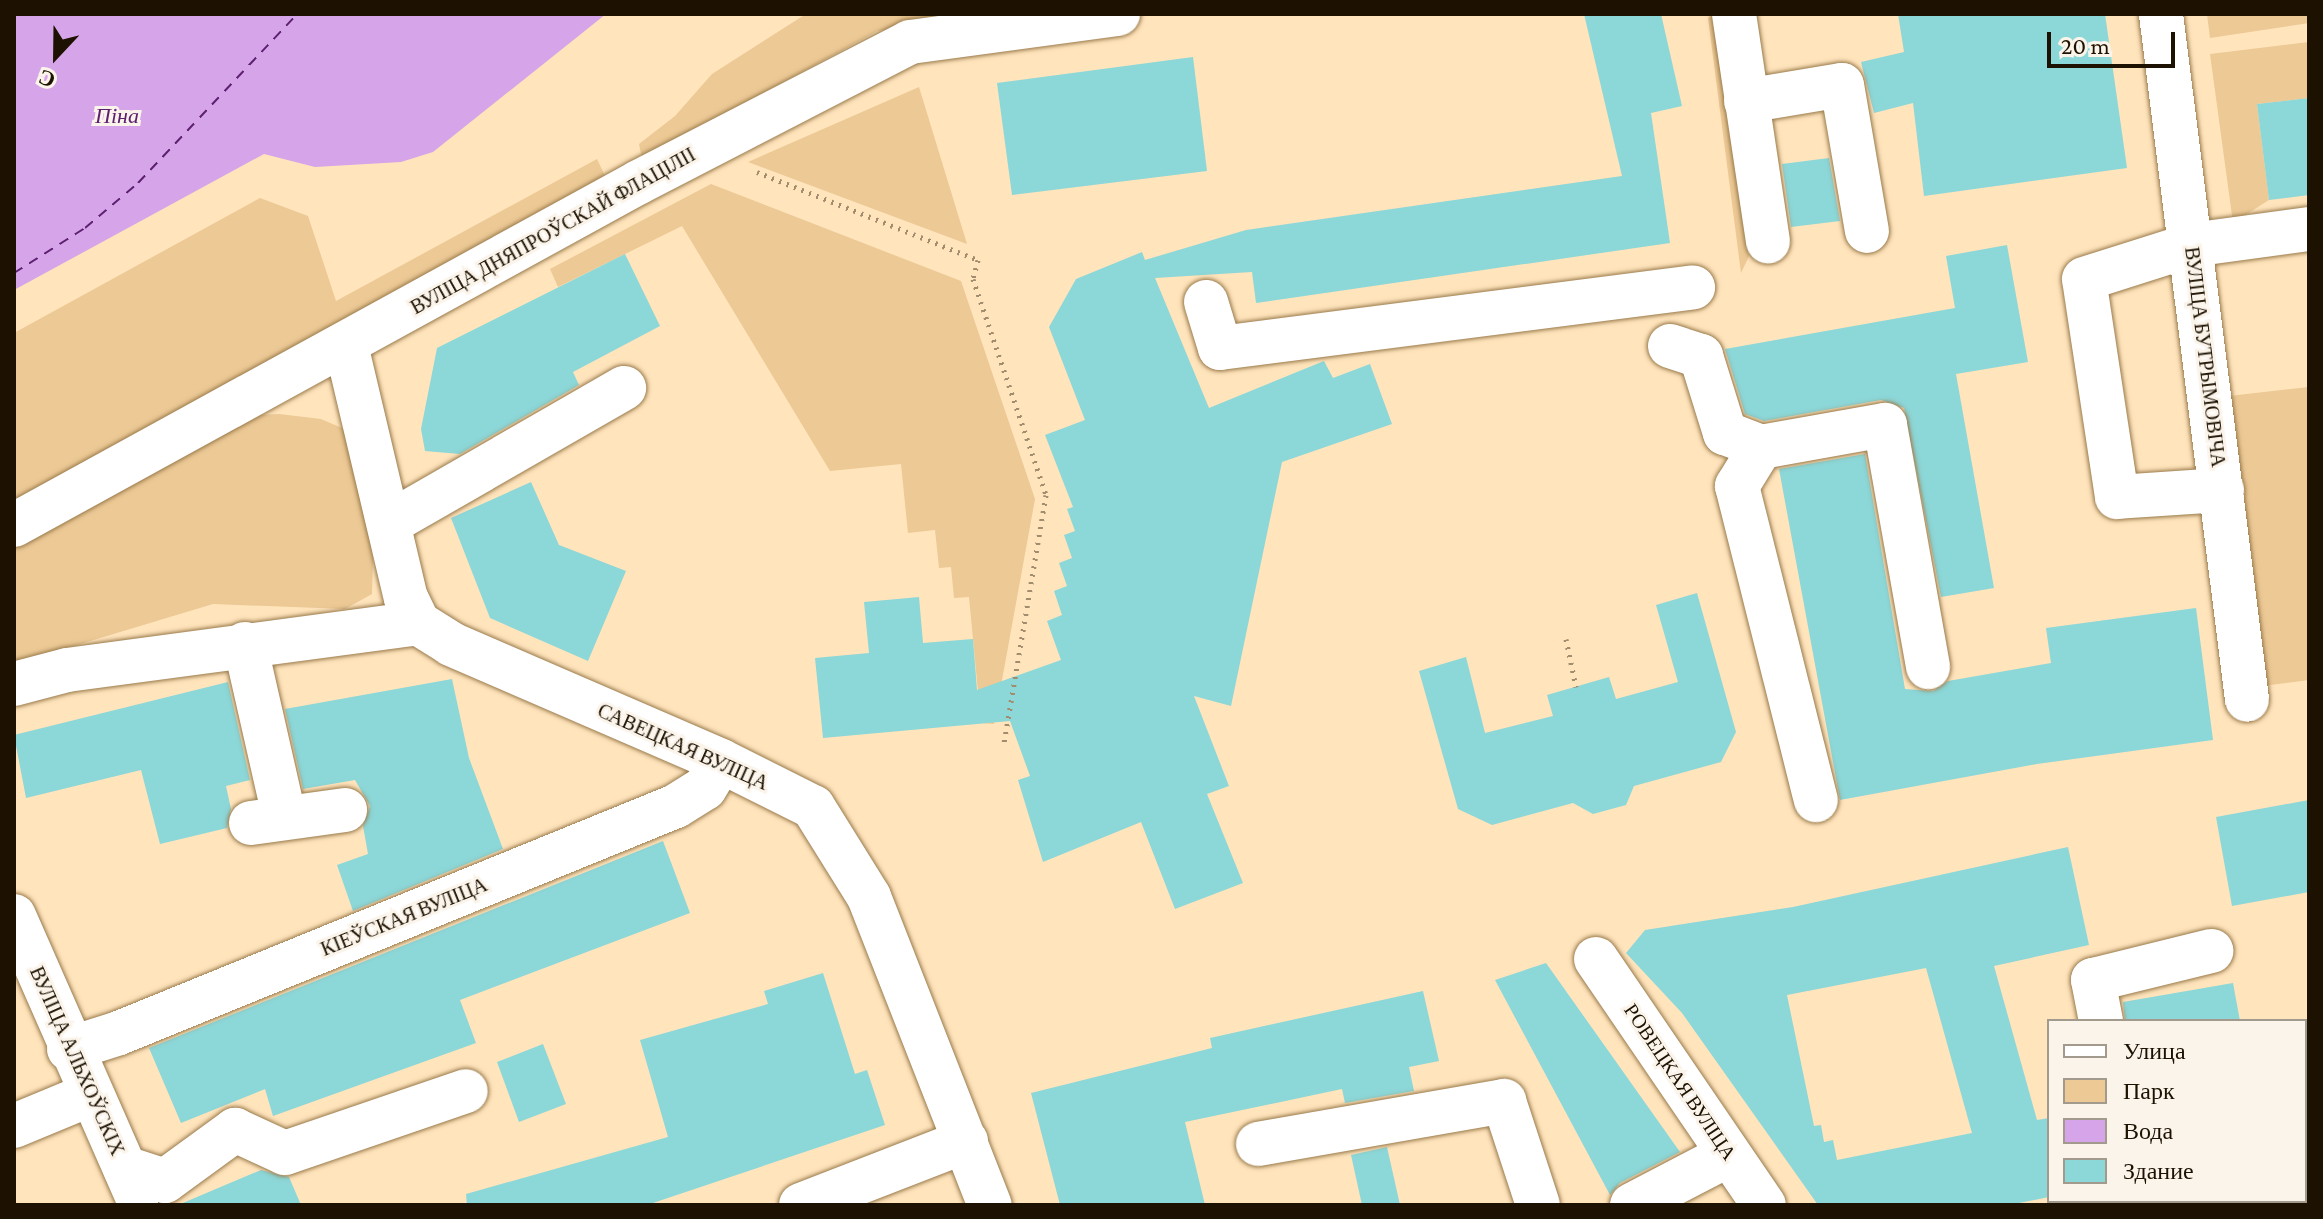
<!DOCTYPE html>
<html>
<head>
<meta charset="utf-8">
<style>
  body { margin:0 }
  #map { position:relative; width:2323px; height:1219px; overflow:hidden; background:#ffe4bc; font-family:"Crimson Pro",serif }
  div>[style] { position:absolute }
  .green>* { inset:0; background:#ecc995 }
  .water>* { inset:0; background:#d6a4e8 }
  .ferry>* { height:2px; margin-top:-1px; transform-origin:0; background:repeating-linear-gradient(90deg,#5d2070 0 10px,transparent 0 18px) }
  .building>* { inset:0; background:#8cd7d8 }
  .path>* { height:5px; margin-top:-2.5px; transform-origin:0; background:repeating-linear-gradient(90deg,#a18c6e 0 2px,transparent 0 8px) }
  .roads { filter:drop-shadow(0 0 2px #997a4b) drop-shadow(0 0 2px #997a4b) }
  .minor>* { height:44px; margin:-22px; padding:0 22px; transform-origin:22px; border-radius:22px; background:#fff }
  span { translate:-50% -50%; white-space:nowrap; text-align:center; line-height:1.15; -webkit-text-stroke:6px #fbf4eb; paint-order:stroke }
  .street-label { font-size:20px; color:#1d1201 }
  .water-label { font-size:22px; color:#5d2070; font-style:italic }
  .frame { position:absolute; inset:0; border:16px solid #1d1201; pointer-events:none }
  .legend { position:absolute; left:2047px; top:1019px; width:260px; height:184px; box-sizing:border-box; background:#fbf4eb; border:2px solid #a29a8d; margin:0; padding:10px 14px; list-style:none; font-size:24px; color:#1d1201 }
  .legend li { display:flex; align-items:center; gap:16px; height:40px }
  .legend b { width:40px; border:2px solid #a29a8d }
  .north { position:absolute; left:16px; top:16px; width:80px; height:80px; -webkit-text-stroke:6px #fbf4eb; paint-order:stroke; rotate:202deg; font-size:22px; font-weight:700; line-height:32px; text-align:center; color:#1d1201 }
  .north::after { content:''; display:block; margin:auto; width:28px; height:36px; background:#1d1201; clip-path:polygon(50% 0,100% 100%,50% 72%,0 100%) }
  .scale { position:absolute; left:2047px; top:32px; width:128px; height:36px; box-sizing:border-box; border:4px solid #1d1201; border-top:0; padding-left:10px; font-size:24px; line-height:28px; white-space:nowrap; color:#1d1201; -webkit-text-stroke:6px #fbf4eb; paint-order:stroke }
</style>
</head>
<body>
<div id="map">
  <div class="green">
    <i style="clip-path:polygon(806px 14px,1003px 14px,877px 31px,642px 159px,639px 144px,675px 116px,712px 74px)"></i>
    <i style="clip-path:polygon(1717px 14px,1753px 248px,1741px 273px,1708px 18px)"></i>
    <i style="clip-path:polygon(2207px 14px,2309px 14px,2309px 23px,2210px 38px)"></i>
    <i style="clip-path:polygon(2309px 42px,2309px 98px,2257px 104px,2269px 200px,2233px 223px,2210px 54px)"></i>
    <i style="clip-path:polygon(919px 87px,967px 244px,748px 162px)"></i>
    <i style="clip-path:polygon(597px 159px,606px 178px,14px 515px,14px 333px,260px 198px,308px 216px,336px 301px)"></i>
    <i style="clip-path:polygon(711px 184px,961px 281px,1035px 499px,994px 724px,981px 723px,969px 597px,954px 598px,951px 567px,939px 568px,935px 530px,908px 533px,901px 464px,830px 471px,682px 226px,558px 287px,550px 269px)"></i>
    <i style="clip-path:polygon(2309px 387px,2309px 680px,2262px 686px,2229px 396px)"></i>
    <i style="clip-path:polygon(279px 414px,321px 419px,356px 434px,373px 558px,372px 594px,345px 609px,213px 604px,14px 664px,14px 544px,256px 415px)"></i>
  </div>
  <div class="water">
    <i style="clip-path:polygon(14px 14px,606px 14px,433px 152px,401px 162px,315px 167px,264px 154px,14px 290px)"></i>
  </div>
  <div class="ferry">
    <i style="left:14px;top:273px;width:84px;rotate:-32.4deg"></i>
    <i style="left:85px;top:228px;width:70px;rotate:-40.3deg"></i>
    <i style="left:138px;top:183px;width:232px;rotate:-46.7deg"></i>
  </div>
  <div class="building">
    <i style="clip-path:polygon(1584px 14px,1661px 14px,1682px 106px,1651px 113px,1670px 243px,1256px 303px,1252px 272px,1155px 278px,1209px 408px,1324px 361px,1333px 378px,1370px 364px,1392px 424px,1282px 462px,1231px 706px,1194px 696px,1229px 786px,1207px 794px,1243px 883px,1175px 909px,1141px 822px,1043px 862px,1018px 780px,1030px 776px,1010px 721px,823px 738px,815px 658px,869px 653px,864px 602px,919px 597px,923px 643px,973px 639px,977px 690px,1061px 660px,1047px 621px,1062px 615px,1054px 591px,1067px 586px,1059px 563px,1072px 558px,1064px 535px,1075px 531px,1067px 509px,1073px 507px,1045px 435px,1085px 420px,1049px 327px,1076px 279px,1142px 252px,1145px 260px,1246px 230px,1622px 176px)"></i>
    <i style="clip-path:polygon(1898px 14px,2105px 14px,2127px 168px,1924px 196px,1913px 103px,1874px 113px,1861px 62px,1904px 52px)"></i>
    <i style="clip-path:polygon(1193px 57px,1207px 171px,1012px 195px,997px 83px)"></i>
    <i style="clip-path:polygon(2309px 98px,2309px 195px,2269px 200px,2257px 104px)"></i>
    <i style="clip-path:polygon(1829px 158px,1840px 221px,1791px 227px,1782px 164px)"></i>
    <i style="clip-path:polygon(2007px 245px,2028px 362px,1956px 374px,1994px 588px,1941px 597px,1904px 408px,1881px 400px,1764px 421px,1745px 414px,1725px 349px,1955px 308px,1946px 256px)"></i>
    <i style="clip-path:polygon(625px 254px,660px 326px,573px 372px,579px 385px,460px 454px,425px 451px,421px 429px,437px 348px)"></i>
    <i style="clip-path:polygon(1865px 454px,1905px 689px,1933px 691px,1948px 681px,2051px 663px,2046px 628px,2196px 608px,2213px 740px,2037px 764px,1840px 800px,1779px 469px)"></i>
    <i style="clip-path:polygon(531px 482px,559px 545px,626px 571px,588px 661px,490px 618px,451px 518px)"></i>
    <i style="clip-path:polygon(1697px 593px,1736px 732px,1721px 762px,1634px 786px,1626px 805px,1593px 814px,1573px 803px,1492px 825px,1458px 809px,1419px 671px,1466px 657px,1485px 733px,1553px 716px,1547px 695px,1609px 677px,1616px 699px,1678px 682px,1656px 605px)"></i>
    <i style="clip-path:polygon(452px 679px,469px 758px,503px 849px,353px 911px,337px 865px,368px 854px,363px 826px,370px 806px,355px 780px,303px 789px,285px 709px)"></i>
    <i style="clip-path:polygon(228px 682px,250px 780px,226px 786px,231px 809px,227px 828px,160px 844px,141px 770px,26px 798px,14px 735px)"></i>
    <i style="clip-path:polygon(2309px 800px,2309px 892px,2232px 906px,2216px 817px)"></i>
    <i style="clip-path:polygon(663px 841px,690px 913px,460px 1000px,476px 1043px,273px 1116px,265px 1089px,181px 1123px,149px 1048px)"></i>
    <i style="clip-path:polygon(evenodd,2068px 847px,2089px 945px,1994px 966px,2037px 1120px,2049px 1118px,2049px 1197px,2009px 1205px,1818px 1205px,1682px 1013px,1626px 953px,1645px 930px,1793px 907px,2068px 847px,1926px 968px,1972px 1133px,1837px 1160px,1833px 1140px,1824px 1142px,1821px 1125px,1814px 1126px,1787px 995px,1926px 968px)"></i>
    <i style="clip-path:polygon(1546px 963px,1680px 1152px,1620px 1183px,1610px 1195px,1495px 980px)"></i>
    <i style="clip-path:polygon(823px 973px,855px 1074px,867px 1070px,885px 1125px,647px 1205px,467px 1205px,466px 1194px,668px 1137px,640px 1040px,768px 1004px,764px 991px)"></i>
    <i style="clip-path:polygon(2233px 983px,2240px 1021px,2125px 1021px,2123px 1002px)"></i>
    <i style="clip-path:polygon(1423px 991px,1439px 1061px,1409px 1067px,1414px 1091px,1345px 1103px,1342px 1089px,1185px 1122px,1205px 1205px,1060px 1205px,1031px 1093px,1212px 1048px,1210px 1038px)"></i>
    <i style="clip-path:polygon(543px 1044px,566px 1104px,519px 1122px,497px 1062px)"></i>
    <i style="clip-path:polygon(1387px 1147px,1400px 1205px,1362px 1205px,1351px 1155px)"></i>
    <i style="clip-path:polygon(261px 1170px,289px 1177px,301px 1205px,178px 1205px)"></i>
  </div>
  <div class="path">
    <i style="left:733px;top:14px;width:2px;rotate:90deg"></i>
    <i style="left:757px;top:172px;width:238px;rotate:21.7deg"></i>
    <i style="left:978px;top:260px;width:20px;rotate:105deg"></i>
    <i style="left:973px;top:279px;width:228px;rotate:71.3deg"></i>
    <i style="left:1046px;top:495px;width:253px;rotate:99.6deg"></i>
    <i style="left:1566px;top:639px;width:49px;rotate:78.2deg"></i>
  </div>
  <div class="roads">
    <div class="minor">
      <i style="left:1734px;top:14px;width:230px;rotate:81.5deg"></i>
      <i style="left:2161px;top:14px;width:691px;rotate:82.85deg"></i>
      <i style="left:1746px;top:101px;width:97px;rotate:-9.5deg"></i>
      <i style="left:1842px;top:85px;width:148px;rotate:80.3deg"></i>
      <i style="left:1206px;top:302px;width:48px;rotate:73.1deg"></i>
      <i style="left:1220px;top:348px;width:477px;rotate:-7.3deg"></i>
      <i style="left:346px;top:345px;width:260px;rotate:76.7deg"></i>
      <i style="left:406px;top:598px;width:28px;rotate:64deg"></i>
      <i style="left:418px;top:623px;width:39px;rotate:32deg"></i>
      <i style="left:451px;top:644px;width:294px;rotate:23.4deg"></i>
      <i style="left:721px;top:761px;width:103px;rotate:26.6deg"></i>
      <i style="left:813px;top:807px;width:106px;rotate:58.1deg"></i>
      <i style="left:869px;top:897px;width:331px;rotate:68.6deg"></i>
      <i style="left:1670px;top:346px;width:33px;rotate:18deg"></i>
      <i style="left:1701px;top:356px;width:81px;rotate:72.7deg"></i>
      <i style="left:1725px;top:433px;width:39px;rotate:21deg"></i>
      <i style="left:1761px;top:447px;width:126px;rotate:-10.1deg"></i>
      <i style="left:1885px;top:425px;width:246px;rotate:79.9deg"></i>
      <i style="left:1761px;top:447px;width:46px;rotate:121.6deg"></i>
      <i style="left:1737px;top:486px;width:324px;rotate:75.9deg"></i>
      <i style="left:2222px;top:490px;width:105px;rotate:176.2deg"></i>
      <i style="left:2117px;top:497px;width:220px;rotate:-98.6deg"></i>
      <i style="left:2084px;top:279px;width:112px;rotate:-17.6deg"></i>
      <i style="left:2191px;top:245px;width:119px;rotate:-7.7deg"></i>
      <i style="left:391px;top:522px;width:269px;rotate:-29.9deg"></i>
      <i style="left:14px;top:525px;width:713px;rotate:-28.76deg"></i>
      <i style="left:639px;top:182px;width:305px;rotate:-27.3deg"></i>
      <i style="left:910px;top:42px;width:210px;rotate:-7.7deg"></i>
      <i style="left:245px;top:644px;width:176px;rotate:77.2deg"></i>
      <i style="left:14px;top:684px;width:55px;rotate:-14.8deg"></i>
      <i style="left:67px;top:670px;width:354px;rotate:-7.6deg"></i>
      <i style="left:251px;top:823px;width:95px;rotate:-7.9deg"></i>
      <i style="left:14px;top:916px;width:306px;rotate:66.3deg"></i>
      <i style="left:1596px;top:959px;width:298px;rotate:55.7deg"></i>
      <i style="left:2101px;top:1021px;width:42px;rotate:-101deg"></i>
      <i style="left:2093px;top:980px;width:122px;rotate:-13.8deg"></i>
      <i style="left:69px;top:1049px;width:52px;rotate:-17.7deg"></i>
      <i style="left:119px;top:1033px;width:601px;rotate:-22.17deg"></i>
      <i style="left:676px;top:806px;width:34px;rotate:-32deg"></i>
      <i style="left:705px;top:788px;width:31px;rotate:-59deg"></i>
      <i style="left:14px;top:1126px;width:81px;rotate:-22.5deg"></i>
      <i style="left:1258px;top:1144px;width:250px;rotate:-9.9deg"></i>
      <i style="left:1504px;top:1101px;width:109px;rotate:71.9deg"></i>
      <i style="left:125px;top:1168px;width:42px;rotate:18deg"></i>
      <i style="left:165px;top:1181px;width:87px;rotate:-36.1deg"></i>
      <i style="left:235px;top:1130px;width:55px;rotate:24.7deg"></i>
      <i style="left:285px;top:1153px;width:191px;rotate:-18.9deg"></i>
      <i style="left:2305px;top:1170px;width:4px;rotate:-14deg"></i>
      <i style="left:801px;top:1205px;width:177px;rotate:-21.2deg"></i>
      <i style="left:1632px;top:1205px;width:108px;rotate:-27.5deg"></i>
      <i style="left:2139px;top:1205px;width:18px;rotate:-13deg"></i>
    </div>
  </div>
  <div class="street-label">
    <span style="left:553px;top:231px;rotate:-29deg">ВУЛІЦА ДНЯПРОЎСКАЙ ФЛАЦІЛІІ</span>
    <span style="left:2205px;top:357px;rotate:83deg">ВУЛІЦА БУТРЫМОВІЧА</span>
    <span style="left:683px;top:747px;rotate:24deg">САВЕЦКАЯ ВУЛІЦА</span>
    <span style="left:404px;top:917px;rotate:-22deg">КІЕЎСКАЯ ВУЛІЦА</span>
    <span style="left:77px;top:1061px;rotate:66deg">ВУЛІЦА АЛЬХОЎСКІХ</span>
    <span style="left:1680px;top:1082px;rotate:56deg">РОВЕЦКАЯ ВУЛІЦА</span>
  </div>
  <div class="water-label">
    <span style="left:117px;top:116px">Піна</span>
  </div>
  <div class="frame"></div>
  <ul class="legend">
  <li><b style="height:10px;background:#fff"></b>Улица</li>
  <li><b style="height:22px;background:#ecc995"></b>Парк</li>
  <li><b style="height:22px;background:#d6a4e8"></b>Вода</li>
  <li><b style="height:22px;background:#8cd7d8"></b>Здание</li>
  </ul>
  <div class="north">С</div>
  <div class="scale">20 m</div>
</div>
</body>
</html>
